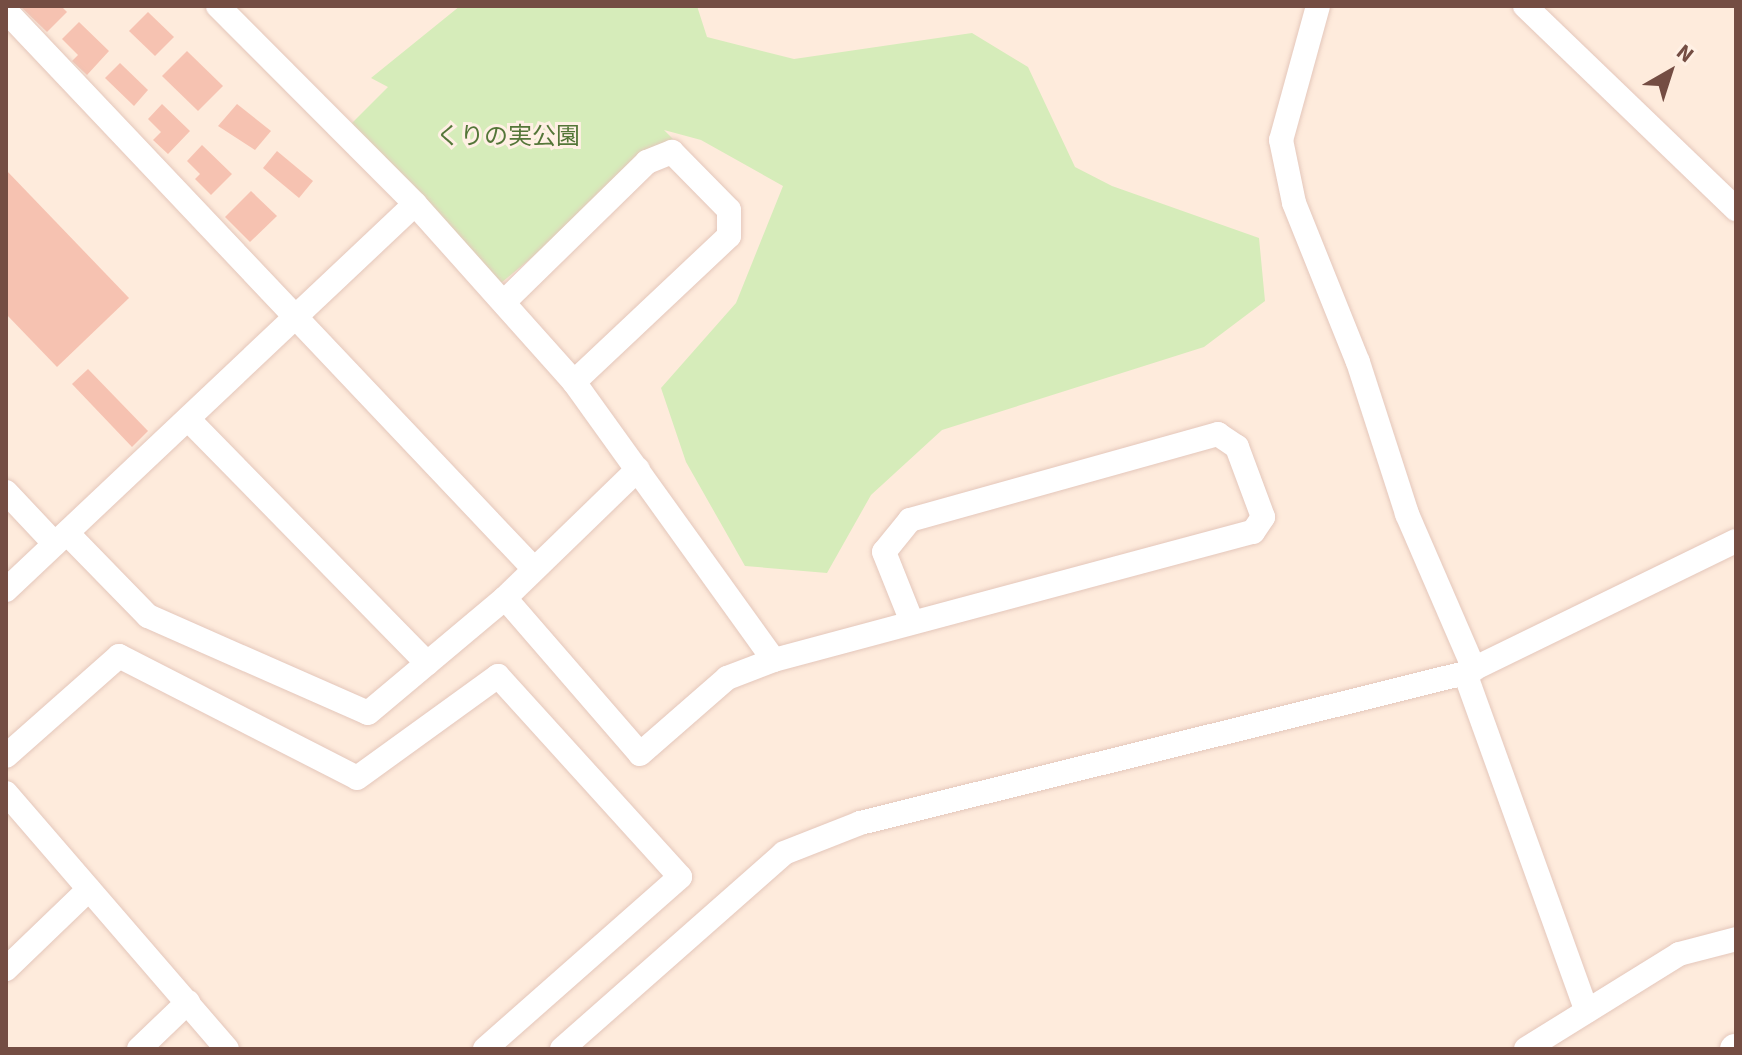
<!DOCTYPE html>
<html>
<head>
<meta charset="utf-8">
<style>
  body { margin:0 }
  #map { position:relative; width:1742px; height:1055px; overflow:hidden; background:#feebdc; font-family:"Source Sans 3","Noto Sans JP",sans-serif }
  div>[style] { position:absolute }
  .green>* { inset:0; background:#d6ecba }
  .building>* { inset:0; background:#f6c2b1 }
  .roads { filter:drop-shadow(0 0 2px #e4c7bb) drop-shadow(0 0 2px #e4c7bb) }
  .minor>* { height:24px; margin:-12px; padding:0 12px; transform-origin:12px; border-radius:12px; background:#fff }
  .tertiary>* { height:30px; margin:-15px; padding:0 15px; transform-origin:15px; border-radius:15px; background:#fff }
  span { translate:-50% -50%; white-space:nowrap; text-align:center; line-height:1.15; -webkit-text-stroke:6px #fff0e4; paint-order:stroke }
  .park-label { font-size:24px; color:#547638 }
  .frame { position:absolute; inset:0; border:8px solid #744d43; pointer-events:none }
  .north { position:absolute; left:1630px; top:32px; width:80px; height:80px; -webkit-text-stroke:6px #fff0e4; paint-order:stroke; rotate:39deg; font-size:22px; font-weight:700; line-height:32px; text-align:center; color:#744d43 }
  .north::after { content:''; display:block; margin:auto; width:28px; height:36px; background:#744d43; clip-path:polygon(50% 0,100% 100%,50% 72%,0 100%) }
</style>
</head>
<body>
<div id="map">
  <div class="green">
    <i style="clip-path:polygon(460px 6px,697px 6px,707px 37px,794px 59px,972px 33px,1028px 67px,1075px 167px,1112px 186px,1259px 238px,1265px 301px,1204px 347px,942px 430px,871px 495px,827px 573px,745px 566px,686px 462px,661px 388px,736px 303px,783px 186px,701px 140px,664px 130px,674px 140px,501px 283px,348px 127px,388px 87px,371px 78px)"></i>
  </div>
  <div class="building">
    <i style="clip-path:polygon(20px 6px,61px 6px,67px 12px,47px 32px)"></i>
    <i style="clip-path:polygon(148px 12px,174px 37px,155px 56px,129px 31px)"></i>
    <i style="clip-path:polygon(79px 22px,109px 51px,87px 75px,72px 61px,78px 55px,62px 39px)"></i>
    <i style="clip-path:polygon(187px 51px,223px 86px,198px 111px,162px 76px)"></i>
    <i style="clip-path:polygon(120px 63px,148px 90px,134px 106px,105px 78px)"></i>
    <i style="clip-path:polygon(162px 104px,190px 131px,168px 154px,153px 140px,161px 132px,148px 119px)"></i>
    <i style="clip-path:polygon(237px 104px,271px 131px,255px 150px,218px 126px)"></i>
    <i style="clip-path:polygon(202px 145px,232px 174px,211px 195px,195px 179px,200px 174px,187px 161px)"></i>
    <i style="clip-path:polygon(277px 151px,313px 181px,299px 198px,263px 168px)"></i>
    <i style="clip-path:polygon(6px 170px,129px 298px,57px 367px,6px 314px)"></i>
    <i style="clip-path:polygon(251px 191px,277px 216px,250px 242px,225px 217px)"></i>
    <i style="clip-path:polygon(88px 369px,148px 431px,132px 447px,72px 384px)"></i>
  </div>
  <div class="roads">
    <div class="minor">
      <i style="left:218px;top:6px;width:279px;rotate:45.1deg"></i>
      <i style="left:415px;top:204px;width:239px;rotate:48.2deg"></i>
      <i style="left:574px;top:382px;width:342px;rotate:54.3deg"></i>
      <i style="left:1318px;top:6px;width:139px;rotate:105.4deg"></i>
      <i style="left:1281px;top:140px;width:64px;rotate:78.3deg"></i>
      <i style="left:1294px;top:203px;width:171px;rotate:68.1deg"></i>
      <i style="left:1358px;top:362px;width:160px;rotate:72.1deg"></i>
      <i style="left:1407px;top:514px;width:169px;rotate:66.6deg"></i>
      <i style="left:1525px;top:6px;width:293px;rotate:43.9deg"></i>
      <i style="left:6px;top:11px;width:768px;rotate:46.58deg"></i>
      <i style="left:504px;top:302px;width:200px;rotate:-44.4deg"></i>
      <i style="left:647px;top:162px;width:27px;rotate:-22deg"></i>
      <i style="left:672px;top:152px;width:81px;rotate:45.5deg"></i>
      <i style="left:729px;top:210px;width:26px;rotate:90deg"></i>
      <i style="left:729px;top:236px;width:213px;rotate:136.7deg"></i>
      <i style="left:188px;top:419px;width:342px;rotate:45.6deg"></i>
      <i style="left:6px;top:492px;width:71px;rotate:46.7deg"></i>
      <i style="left:67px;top:533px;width:116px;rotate:45.7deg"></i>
      <i style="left:148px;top:616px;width:240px;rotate:23.8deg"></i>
      <i style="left:368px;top:713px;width:179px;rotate:-40deg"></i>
      <i style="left:505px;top:598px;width:206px;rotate:49.1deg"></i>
      <i style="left:640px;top:754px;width:116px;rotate:-41.1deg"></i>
      <i style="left:727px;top:678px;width:50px;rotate:-21deg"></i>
      <i style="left:774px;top:660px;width:496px;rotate:-15deg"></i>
      <i style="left:1253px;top:532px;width:18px;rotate:-56deg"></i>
      <i style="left:1263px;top:517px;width:75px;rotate:-110.4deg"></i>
      <i style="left:1237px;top:447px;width:23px;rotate:-146deg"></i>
      <i style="left:1218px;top:434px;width:320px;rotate:164.4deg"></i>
      <i style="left:910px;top:520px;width:41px;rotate:129.1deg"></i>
      <i style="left:884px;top:552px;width:75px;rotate:68.2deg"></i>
      <i style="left:6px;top:590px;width:562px;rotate:-43.34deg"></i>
      <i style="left:505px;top:598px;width:185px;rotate:-44.1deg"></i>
      <i style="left:1465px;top:673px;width:359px;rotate:70.2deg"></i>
      <i style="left:6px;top:756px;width:151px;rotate:-41.5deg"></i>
      <i style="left:119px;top:656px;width:267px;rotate:27.1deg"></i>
      <i style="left:357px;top:778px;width:174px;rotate:-35.9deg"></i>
      <i style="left:498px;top:676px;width:271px;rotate:47.8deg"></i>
      <i style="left:680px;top:877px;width:260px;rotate:138.6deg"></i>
      <i style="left:6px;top:793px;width:338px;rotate:49.2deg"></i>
      <i style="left:6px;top:969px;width:115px;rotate:-43.9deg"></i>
      <i style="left:139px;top:1049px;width:68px;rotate:-43.8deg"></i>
      <i style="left:562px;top:1049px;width:296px;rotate:-41.4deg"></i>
      <i style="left:784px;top:853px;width:82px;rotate:-21.5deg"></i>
      <i style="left:860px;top:823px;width:623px;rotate:-13.92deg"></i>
      <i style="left:1465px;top:673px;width:301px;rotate:-26deg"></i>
      <i style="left:1526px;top:1049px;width:180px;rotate:-31.8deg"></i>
      <i style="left:1679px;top:954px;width:59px;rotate:-14.7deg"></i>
    </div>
    <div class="tertiary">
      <i style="left:1735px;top:1049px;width:1px"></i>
    </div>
  </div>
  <div class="park-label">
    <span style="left:508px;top:137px">くりの実公園</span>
  </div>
  <div class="frame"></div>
  <div class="north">N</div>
</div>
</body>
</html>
